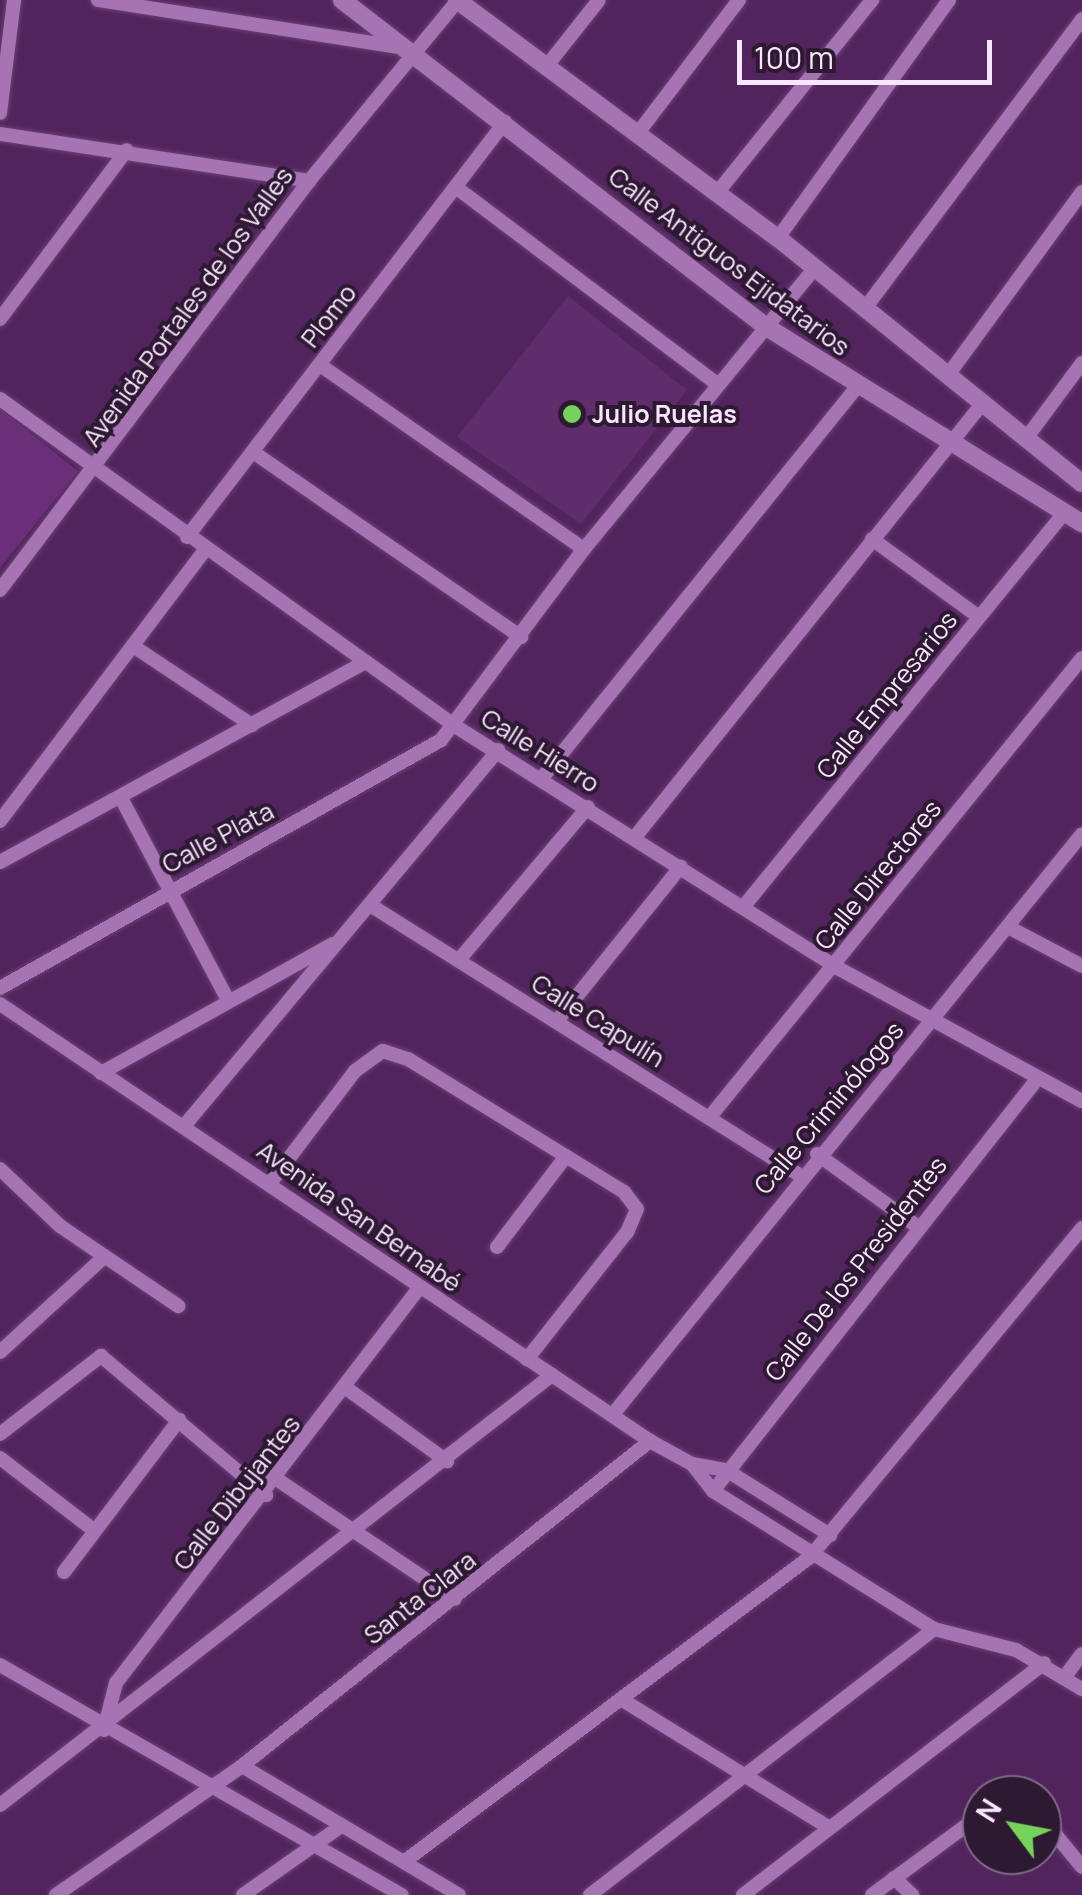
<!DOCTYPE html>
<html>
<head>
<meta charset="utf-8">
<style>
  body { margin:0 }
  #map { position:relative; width:1082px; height:1895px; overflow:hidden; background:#52245e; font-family:Manrope,sans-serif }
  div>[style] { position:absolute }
  .built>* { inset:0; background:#5f2c6c }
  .green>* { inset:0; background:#6b2f79 }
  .roads { filter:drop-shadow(0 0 2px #694172) drop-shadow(0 0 2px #694172) }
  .minor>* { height:14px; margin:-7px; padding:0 7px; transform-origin:7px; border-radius:7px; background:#a673b3 }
  .tertiary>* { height:18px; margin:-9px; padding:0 9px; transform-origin:9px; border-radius:9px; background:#a673b3 }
  .dots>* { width:28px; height:28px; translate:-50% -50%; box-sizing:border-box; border:5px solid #2d1932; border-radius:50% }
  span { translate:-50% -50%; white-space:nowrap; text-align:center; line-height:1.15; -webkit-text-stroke:8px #2d1932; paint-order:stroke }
  .street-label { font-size:25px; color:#f8e7fc }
  .poi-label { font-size:25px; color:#f8e7fc; font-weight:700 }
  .left { translate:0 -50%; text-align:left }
  .north { position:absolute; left:962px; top:1775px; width:100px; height:100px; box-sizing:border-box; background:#2d1932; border:2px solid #7e6b83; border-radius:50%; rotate:302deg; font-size:28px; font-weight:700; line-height:40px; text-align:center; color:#f8e7fc }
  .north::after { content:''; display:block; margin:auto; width:35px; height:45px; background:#75d25b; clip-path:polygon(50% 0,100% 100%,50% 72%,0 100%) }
  .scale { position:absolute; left:737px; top:40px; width:255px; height:45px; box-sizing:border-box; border:5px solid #f8e7fc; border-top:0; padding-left:12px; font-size:30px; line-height:35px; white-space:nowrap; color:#f8e7fc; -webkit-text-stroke:8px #2d1932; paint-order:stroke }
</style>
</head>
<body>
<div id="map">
  <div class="built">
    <i style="clip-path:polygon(568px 296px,687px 390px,581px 524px,457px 437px)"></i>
  </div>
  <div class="green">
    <i style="clip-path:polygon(0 409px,78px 471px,0 568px)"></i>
  </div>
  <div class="roads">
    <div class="minor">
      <i style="left:98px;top:0;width:309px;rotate:8.9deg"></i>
      <i style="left:546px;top:67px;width:85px;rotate:-51.7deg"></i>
      <i style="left:0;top:113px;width:114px;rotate:-82.9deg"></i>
      <i style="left:638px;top:133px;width:167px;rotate:-52.8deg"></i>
      <i style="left:0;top:134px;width:313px;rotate:8.6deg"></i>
      <i style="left:457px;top:188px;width:324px;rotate:37deg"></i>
      <i style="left:717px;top:193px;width:248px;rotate:-51.2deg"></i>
      <i style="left:778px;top:238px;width:293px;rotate:-54.3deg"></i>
      <i style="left:866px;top:307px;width:360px;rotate:-53.1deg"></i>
      <i style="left:0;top:319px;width:211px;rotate:-53.1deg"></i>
      <i style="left:320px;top:365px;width:322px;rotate:34.9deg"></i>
      <i style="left:948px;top:375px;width:227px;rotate:-53.8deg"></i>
      <i style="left:0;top:399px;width:560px;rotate:35.7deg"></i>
      <i style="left:455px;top:726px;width:449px;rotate:32.3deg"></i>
      <i style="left:834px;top:966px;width:282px;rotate:28.6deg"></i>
      <i style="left:1025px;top:440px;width:96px;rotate:-53.5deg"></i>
      <i style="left:253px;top:452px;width:326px;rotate:34.6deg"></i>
      <i style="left:187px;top:537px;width:523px;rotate:-52.54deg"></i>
      <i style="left:872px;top:539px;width:132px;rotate:36.1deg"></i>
      <i style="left:0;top:590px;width:513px;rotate:-52.93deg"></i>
      <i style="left:309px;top:181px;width:234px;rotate:-50.5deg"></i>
      <i style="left:133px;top:646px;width:143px;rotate:33.6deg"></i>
      <i style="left:542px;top:778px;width:501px;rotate:-51.16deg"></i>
      <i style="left:121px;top:798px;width:226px;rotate:62.1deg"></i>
      <i style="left:0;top:821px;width:341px;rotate:-52.9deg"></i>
      <i style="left:635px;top:837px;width:555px;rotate:-51.29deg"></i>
      <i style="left:0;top:862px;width:417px;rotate:-28.7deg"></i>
      <i style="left:370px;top:905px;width:509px;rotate:32.16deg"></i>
      <i style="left:744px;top:906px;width:508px;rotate:-50.83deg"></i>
      <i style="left:1010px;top:928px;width:81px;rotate:27.8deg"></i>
      <i style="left:459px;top:960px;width:200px;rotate:-49.9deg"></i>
      <i style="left:0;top:988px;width:506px;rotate:-29.35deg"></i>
      <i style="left:441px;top:740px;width:239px;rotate:-53.2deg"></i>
      <i style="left:584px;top:549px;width:365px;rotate:-50.6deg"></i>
      <i style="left:0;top:1004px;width:783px;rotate:33.91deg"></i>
      <i style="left:650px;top:1441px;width:48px;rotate:28.7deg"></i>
      <i style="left:692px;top:1464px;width:35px;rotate:10deg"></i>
      <i style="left:726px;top:1470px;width:123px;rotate:32deg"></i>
      <i style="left:557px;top:1021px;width:198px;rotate:-51.3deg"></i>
      <i style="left:101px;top:1073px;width:265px;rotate:-29.1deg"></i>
      <i style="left:709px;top:1118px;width:592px;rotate:-50.96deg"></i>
      <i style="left:184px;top:1126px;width:490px;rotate:-50.1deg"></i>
      <i style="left:817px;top:1154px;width:123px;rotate:35.8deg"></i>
      <i style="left:0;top:1169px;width:83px;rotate:43.5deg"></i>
      <i style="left:60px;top:1226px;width:143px;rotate:34.1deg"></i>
      <i style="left:271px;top:1182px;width:139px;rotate:-52.9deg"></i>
      <i style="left:355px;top:1071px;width:34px;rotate:-36deg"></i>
      <i style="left:383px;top:1051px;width:26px;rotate:18deg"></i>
      <i style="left:408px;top:1059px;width:254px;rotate:31.6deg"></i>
      <i style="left:624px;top:1192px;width:21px;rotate:53deg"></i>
      <i style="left:637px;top:1209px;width:25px;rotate:113deg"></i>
      <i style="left:627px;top:1232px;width:162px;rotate:128.2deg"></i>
      <i style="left:497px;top:1247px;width:114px;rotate:-52.8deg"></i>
      <i style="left:0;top:1352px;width:139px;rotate:-42.4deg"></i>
      <i style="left:346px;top:1388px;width:125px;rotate:35.9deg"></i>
      <i style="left:614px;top:1413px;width:744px;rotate:-51.05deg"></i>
      <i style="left:0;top:1434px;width:128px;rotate:-37.7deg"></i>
      <i style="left:101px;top:1356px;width:216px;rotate:40.1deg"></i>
      <i style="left:0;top:1458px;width:115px;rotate:37.6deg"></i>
      <i style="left:692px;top:1464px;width:34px;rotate:52deg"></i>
      <i style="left:713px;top:1491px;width:261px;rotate:32deg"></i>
      <i style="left:934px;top:1629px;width:85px;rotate:14.4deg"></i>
      <i style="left:1016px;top:1650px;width:77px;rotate:30.6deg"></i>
      <i style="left:278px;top:1480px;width:213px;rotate:33.9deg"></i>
      <i style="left:713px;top:1491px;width:526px;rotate:-51.8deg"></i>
      <i style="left:64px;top:1572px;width:191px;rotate:-52.9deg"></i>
      <i style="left:0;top:1665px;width:463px;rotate:29.8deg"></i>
      <i style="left:1066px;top:1675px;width:26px;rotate:-53deg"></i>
      <i style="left:624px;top:1701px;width:240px;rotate:31.7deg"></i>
      <i style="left:104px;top:1730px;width:49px;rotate:-75.7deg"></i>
      <i style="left:116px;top:1683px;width:499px;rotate:-52.5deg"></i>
      <i style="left:242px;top:1766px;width:252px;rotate:30.7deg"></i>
      <i style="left:1009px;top:1795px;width:18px"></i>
      <i style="left:0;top:1805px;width:700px;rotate:-37.92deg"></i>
      <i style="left:1042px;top:1818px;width:63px;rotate:50.8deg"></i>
      <i style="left:405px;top:1861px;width:506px;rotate:-36.89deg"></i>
      <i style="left:810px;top:1557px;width:427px;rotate:-50.4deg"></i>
      <i style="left:894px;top:1878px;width:25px;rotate:43deg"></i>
      <i style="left:56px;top:1895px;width:226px;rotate:-34.7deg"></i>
      <i style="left:242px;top:1766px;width:522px;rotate:-38.54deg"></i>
      <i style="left:243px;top:1895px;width:120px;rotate:-35.1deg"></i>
      <i style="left:590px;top:1895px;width:435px;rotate:-37.7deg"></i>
      <i style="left:743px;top:1895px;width:380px;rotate:-37.6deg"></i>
      <i style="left:872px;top:1895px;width:137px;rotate:-36.4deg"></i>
    </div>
    <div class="tertiary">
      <i style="left:342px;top:0;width:534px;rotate:37.62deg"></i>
      <i style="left:765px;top:326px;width:373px;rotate:31.9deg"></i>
      <i style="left:457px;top:0;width:400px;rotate:36.6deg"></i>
      <i style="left:778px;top:238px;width:390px;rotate:38.9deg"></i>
    </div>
  </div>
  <div class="dots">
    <i style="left:572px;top:414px;background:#75d25b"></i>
  </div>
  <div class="street-label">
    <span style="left:729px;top:262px;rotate:37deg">Calle Antiguos Ejidatarios</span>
    <span style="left:188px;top:307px;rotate:-54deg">Avenida Portales de los Valles</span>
    <span style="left:329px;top:316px;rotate:-52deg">Plomo</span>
    <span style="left:887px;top:695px;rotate:-51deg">Calle Empresarios</span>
    <span style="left:540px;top:751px;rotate:32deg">Calle Hierro</span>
    <span style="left:218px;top:838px;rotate:-28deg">Calle Plata</span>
    <span style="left:878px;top:875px;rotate:-51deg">Calle Directores</span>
    <span style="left:598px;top:1021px;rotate:32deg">Calle Capulín</span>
    <span style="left:829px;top:1108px;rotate:-50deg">Calle Criminólogos</span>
    <span style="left:359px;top:1217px;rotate:35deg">Avenida San Bernabé</span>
    <span style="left:856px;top:1269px;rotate:-52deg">Calle De los Presidentes</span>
    <span style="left:237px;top:1493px;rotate:-52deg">Calle Dibujantes</span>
    <span style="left:420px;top:1598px;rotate:-38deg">Santa Clara</span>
  </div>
  <div class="poi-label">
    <span class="left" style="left:592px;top:414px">Julio Ruelas</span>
  </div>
  <div class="north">N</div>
  <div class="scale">100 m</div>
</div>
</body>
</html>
